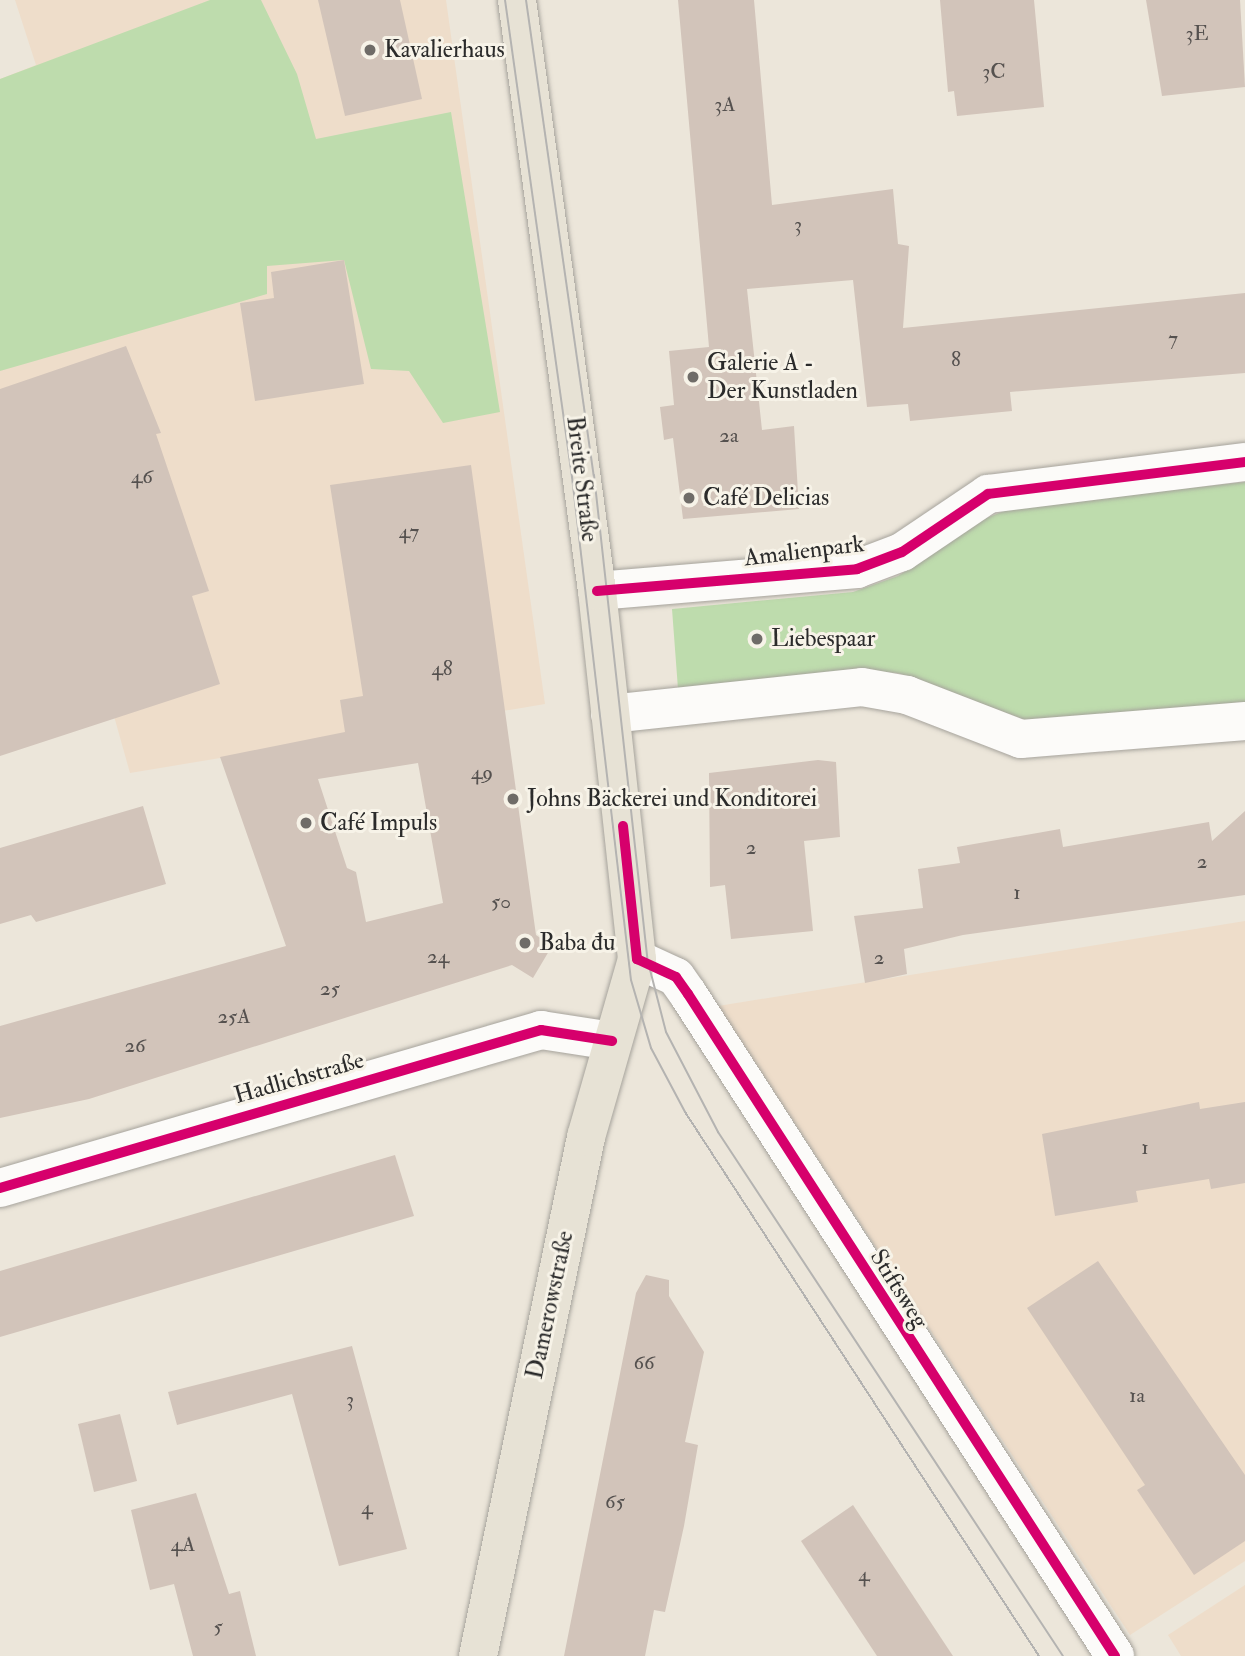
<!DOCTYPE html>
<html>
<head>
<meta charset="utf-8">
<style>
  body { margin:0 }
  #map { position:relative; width:1245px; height:1656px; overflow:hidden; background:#ece6da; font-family:"IM FELL Double Pica",serif }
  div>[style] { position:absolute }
  .built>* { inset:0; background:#eeddca }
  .green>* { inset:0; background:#bedcad }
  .building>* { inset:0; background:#d2c4ba }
  .roads { filter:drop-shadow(0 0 2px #a6a39c) drop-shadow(0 0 2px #a6a39c) }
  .minor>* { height:38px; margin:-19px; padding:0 19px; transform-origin:19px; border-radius:19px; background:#fcfbf9 }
  .major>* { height:38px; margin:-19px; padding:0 19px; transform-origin:19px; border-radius:19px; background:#e7e2d5 }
  .tram>* { height:2px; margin:-1px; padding:0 1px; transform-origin:1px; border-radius:1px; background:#b4b3b1 }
  .cycleway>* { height:10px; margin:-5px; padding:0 5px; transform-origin:5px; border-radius:5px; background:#d6006c }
  .dots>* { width:19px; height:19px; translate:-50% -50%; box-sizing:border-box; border:4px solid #f7f3e8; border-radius:50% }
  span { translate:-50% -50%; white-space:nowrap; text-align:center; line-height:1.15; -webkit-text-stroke:6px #f7f3e8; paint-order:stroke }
  .number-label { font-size:21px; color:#55514f }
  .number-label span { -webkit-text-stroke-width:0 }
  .poi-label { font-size:24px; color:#2b2b2b }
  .left { translate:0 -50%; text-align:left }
  .street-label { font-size:24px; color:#2b2b2b }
</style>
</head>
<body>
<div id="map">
  <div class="built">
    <i style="clip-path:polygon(15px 0,446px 0,545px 704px,130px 773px,103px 677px,0 715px,0 79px,36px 65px)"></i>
    <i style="clip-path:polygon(1245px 921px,1245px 1561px,1130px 1635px,718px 1006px)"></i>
    <i style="clip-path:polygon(1245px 1585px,1245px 1656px,1181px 1656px,1168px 1635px)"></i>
  </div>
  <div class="green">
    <i style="clip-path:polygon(210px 0,261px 0,297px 74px,316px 139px,451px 112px,500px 412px,443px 423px,409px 371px,371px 369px,344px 260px,267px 266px,267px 294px,0 371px,0 79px)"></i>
    <i style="clip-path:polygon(1245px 482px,1245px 702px,1036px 724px,898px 673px,855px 670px,678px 689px,672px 609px,853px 592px,898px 576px,984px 519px,1014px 507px)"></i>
  </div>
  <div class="building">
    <i style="clip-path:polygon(318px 0,400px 0,422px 99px,345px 116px)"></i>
    <i style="clip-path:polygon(678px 0,754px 0,772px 205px,893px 189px,898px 244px,909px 246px,903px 328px,1245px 293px,1245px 373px,1010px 392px,1012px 411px,910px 421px,908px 404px,867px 407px,853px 280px,747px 289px,762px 430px,794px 426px,799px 509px,683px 519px,673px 438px,664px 440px,660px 407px,674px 405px,669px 351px,709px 347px)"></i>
    <i style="clip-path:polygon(940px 0,1034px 0,1044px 107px,957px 116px,954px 91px,948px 92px)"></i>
    <i style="clip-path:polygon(1146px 0,1240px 0,1245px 87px,1162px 96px)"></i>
    <i style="clip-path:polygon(344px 260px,364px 384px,255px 401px,240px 303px,274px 298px,271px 272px)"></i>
    <i style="clip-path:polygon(126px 346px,161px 433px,156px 434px,209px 591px,192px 596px,220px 684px,0 756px,0 389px)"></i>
    <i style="clip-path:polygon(evenodd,471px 465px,536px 935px,552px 946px,533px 978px,512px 965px,89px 1099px,0 1118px,0 1026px,286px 946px,220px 757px,345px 732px,340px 700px,363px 696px,330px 485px,471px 465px,418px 763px,443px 903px,366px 922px,356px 872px,347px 868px,318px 779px,418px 763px)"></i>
    <i style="clip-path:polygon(818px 760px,836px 762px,840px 837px,804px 841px,813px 931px,731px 939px,725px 885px,710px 887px,709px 773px)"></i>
    <i style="clip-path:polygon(143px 806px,166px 884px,36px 922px,31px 915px,0 924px,0 848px)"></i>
    <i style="clip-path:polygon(1245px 811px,1245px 895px,963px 935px,904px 949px,907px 974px,865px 983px,854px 916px,923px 908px,918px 869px,960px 863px,957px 847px,1060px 829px,1063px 847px,1209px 822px,1212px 841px)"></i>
    <i style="clip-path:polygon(1199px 1102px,1200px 1109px,1245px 1102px,1245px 1183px,1211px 1189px,1209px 1179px,1136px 1191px,1138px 1202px,1055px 1216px,1042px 1134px)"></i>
    <i style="clip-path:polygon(395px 1155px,414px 1216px,0 1337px,0 1271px)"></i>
    <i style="clip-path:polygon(1098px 1261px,1245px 1475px,1245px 1541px,1194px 1575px,1137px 1490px,1145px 1485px,1027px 1308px)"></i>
    <i style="clip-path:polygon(646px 1275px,669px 1280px,669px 1296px,704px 1352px,685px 1442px,698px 1445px,684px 1526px,665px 1612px,654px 1610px,645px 1656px,564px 1656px,636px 1293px)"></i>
    <i style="clip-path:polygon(352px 1346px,407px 1549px,339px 1566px,292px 1394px,177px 1425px,168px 1392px)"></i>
    <i style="clip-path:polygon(120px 1414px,137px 1481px,94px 1492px,78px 1424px)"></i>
    <i style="clip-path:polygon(196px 1493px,229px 1594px,240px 1591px,256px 1656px,193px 1656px,174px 1584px,150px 1590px,131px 1510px)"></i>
    <i style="clip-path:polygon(853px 1505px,953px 1656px,877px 1656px,801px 1541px)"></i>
  </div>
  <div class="roads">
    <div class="minor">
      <i style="left:597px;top:591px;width:261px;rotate:-4.8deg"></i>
      <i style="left:857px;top:569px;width:48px;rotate:-20.7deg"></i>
      <i style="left:902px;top:552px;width:104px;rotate:-34deg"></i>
      <i style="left:988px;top:494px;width:259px;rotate:-7.1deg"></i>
      <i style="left:610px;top:714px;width:253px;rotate:-6.1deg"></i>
      <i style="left:862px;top:687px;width:46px;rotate:10.1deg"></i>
      <i style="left:907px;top:695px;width:122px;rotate:21.1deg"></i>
      <i style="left:1021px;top:739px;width:225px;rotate:-4.6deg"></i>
      <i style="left:637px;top:959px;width:43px;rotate:24.8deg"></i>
      <i style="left:676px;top:977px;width:21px;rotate:55deg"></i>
      <i style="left:688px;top:994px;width:788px;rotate:57.18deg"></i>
      <i style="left:0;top:1188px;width:564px;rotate:-16.28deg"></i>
      <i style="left:541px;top:1030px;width:72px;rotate:8.8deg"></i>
    </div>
    <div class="major">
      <i style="left:478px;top:1656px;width:530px;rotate:-78.24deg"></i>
      <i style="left:586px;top:1137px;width:185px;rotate:-74deg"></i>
      <i style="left:637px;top:959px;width:370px;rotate:-96.2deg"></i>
      <i style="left:597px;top:591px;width:596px;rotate:-97.71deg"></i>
    </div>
  </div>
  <div class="tram">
    <i style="left:505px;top:0;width:482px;rotate:82deg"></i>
    <i style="left:572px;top:477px;width:506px;rotate:83.31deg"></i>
    <i style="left:631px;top:980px;width:71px;rotate:73.6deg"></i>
    <i style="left:651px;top:1048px;width:72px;rotate:62deg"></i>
    <i style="left:685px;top:1112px;width:649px;rotate:56.95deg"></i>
    <i style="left:526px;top:0;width:480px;rotate:81.9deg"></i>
    <i style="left:594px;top:475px;width:486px;rotate:83.7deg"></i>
    <i style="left:647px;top:958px;width:76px;rotate:75.6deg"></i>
    <i style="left:666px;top:1032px;width:113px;rotate:62.5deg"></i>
    <i style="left:718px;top:1132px;width:627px;rotate:56.64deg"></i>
  </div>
  <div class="cycleway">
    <i style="left:597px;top:591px;width:261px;rotate:-4.8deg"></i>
    <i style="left:857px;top:569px;width:48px;rotate:-20.7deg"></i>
    <i style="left:902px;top:552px;width:104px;rotate:-34deg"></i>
    <i style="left:988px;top:494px;width:259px;rotate:-7.1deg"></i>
    <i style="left:623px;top:826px;width:134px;rotate:84deg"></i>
    <i style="left:637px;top:959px;width:43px;rotate:24.8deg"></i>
    <i style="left:676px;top:977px;width:21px;rotate:55deg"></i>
    <i style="left:688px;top:994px;width:788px;rotate:57.18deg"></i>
    <i style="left:0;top:1188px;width:564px;rotate:-16.28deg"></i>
    <i style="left:541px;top:1030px;width:72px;rotate:8.8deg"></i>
  </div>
  <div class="dots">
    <i style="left:370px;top:50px;background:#6f6c68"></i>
    <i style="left:693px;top:377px;background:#6f6c68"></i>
    <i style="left:689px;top:498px;background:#6f6c68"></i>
    <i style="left:757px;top:639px;background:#6f6c68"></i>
    <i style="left:513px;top:799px;background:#6f6c68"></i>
    <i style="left:306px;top:823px;background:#6f6c68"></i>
    <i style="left:525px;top:943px;background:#6f6c68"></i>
  </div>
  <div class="number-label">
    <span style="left:1197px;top:34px">3E</span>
    <span style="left:994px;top:72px">3C</span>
    <span style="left:725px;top:105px">3A</span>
    <span style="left:798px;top:225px">3</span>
    <span style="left:1173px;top:339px">7</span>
    <span style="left:956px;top:360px">8</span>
    <span style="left:729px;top:436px">2a</span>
    <span style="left:142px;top:477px">46</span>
    <span style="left:409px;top:532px">47</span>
    <span style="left:442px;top:669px">48</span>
    <span style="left:482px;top:773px">49</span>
    <span style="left:751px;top:848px">2</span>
    <span style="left:1202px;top:862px">2</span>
    <span style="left:1017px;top:893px">1</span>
    <span style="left:501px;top:902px">50</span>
    <span style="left:438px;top:957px">24</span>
    <span style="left:879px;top:958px">2</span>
    <span style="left:330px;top:989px">25</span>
    <span style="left:234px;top:1017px">25A</span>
    <span style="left:135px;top:1046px">26</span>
    <span style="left:1145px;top:1148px">1</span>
    <span style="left:644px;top:1363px">66</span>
    <span style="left:1137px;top:1396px">1a</span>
    <span style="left:350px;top:1400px">3</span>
    <span style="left:615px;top:1502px">65</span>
    <span style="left:367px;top:1508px">4</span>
    <span style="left:183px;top:1545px">4A</span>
    <span style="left:864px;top:1575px">4</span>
    <span style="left:218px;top:1627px">5</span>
  </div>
  <div class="poi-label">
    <span class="left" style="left:384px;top:50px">Kavalierhaus</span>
    <span class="left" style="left:707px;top:377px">Galerie A -<br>Der Kunstladen</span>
    <span class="left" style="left:703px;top:498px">Café Delicias</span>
    <span class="left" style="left:771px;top:639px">Liebespaar</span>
    <span class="left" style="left:527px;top:799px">Johns Bäckerei und Konditorei</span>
    <span class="left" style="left:320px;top:823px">Café Impuls</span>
    <span class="left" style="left:539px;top:943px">Baba đu</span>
  </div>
  <div class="street-label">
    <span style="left:582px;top:479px;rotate:83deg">Breite Straße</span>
    <span style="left:804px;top:551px;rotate:-7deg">Amalienpark</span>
    <span style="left:299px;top:1078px;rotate:-16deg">Hadlichstraße</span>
    <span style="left:899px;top:1289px;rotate:58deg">Stiftsweg</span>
    <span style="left:550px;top:1305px;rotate:-78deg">Damerowstraße</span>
  </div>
</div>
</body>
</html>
